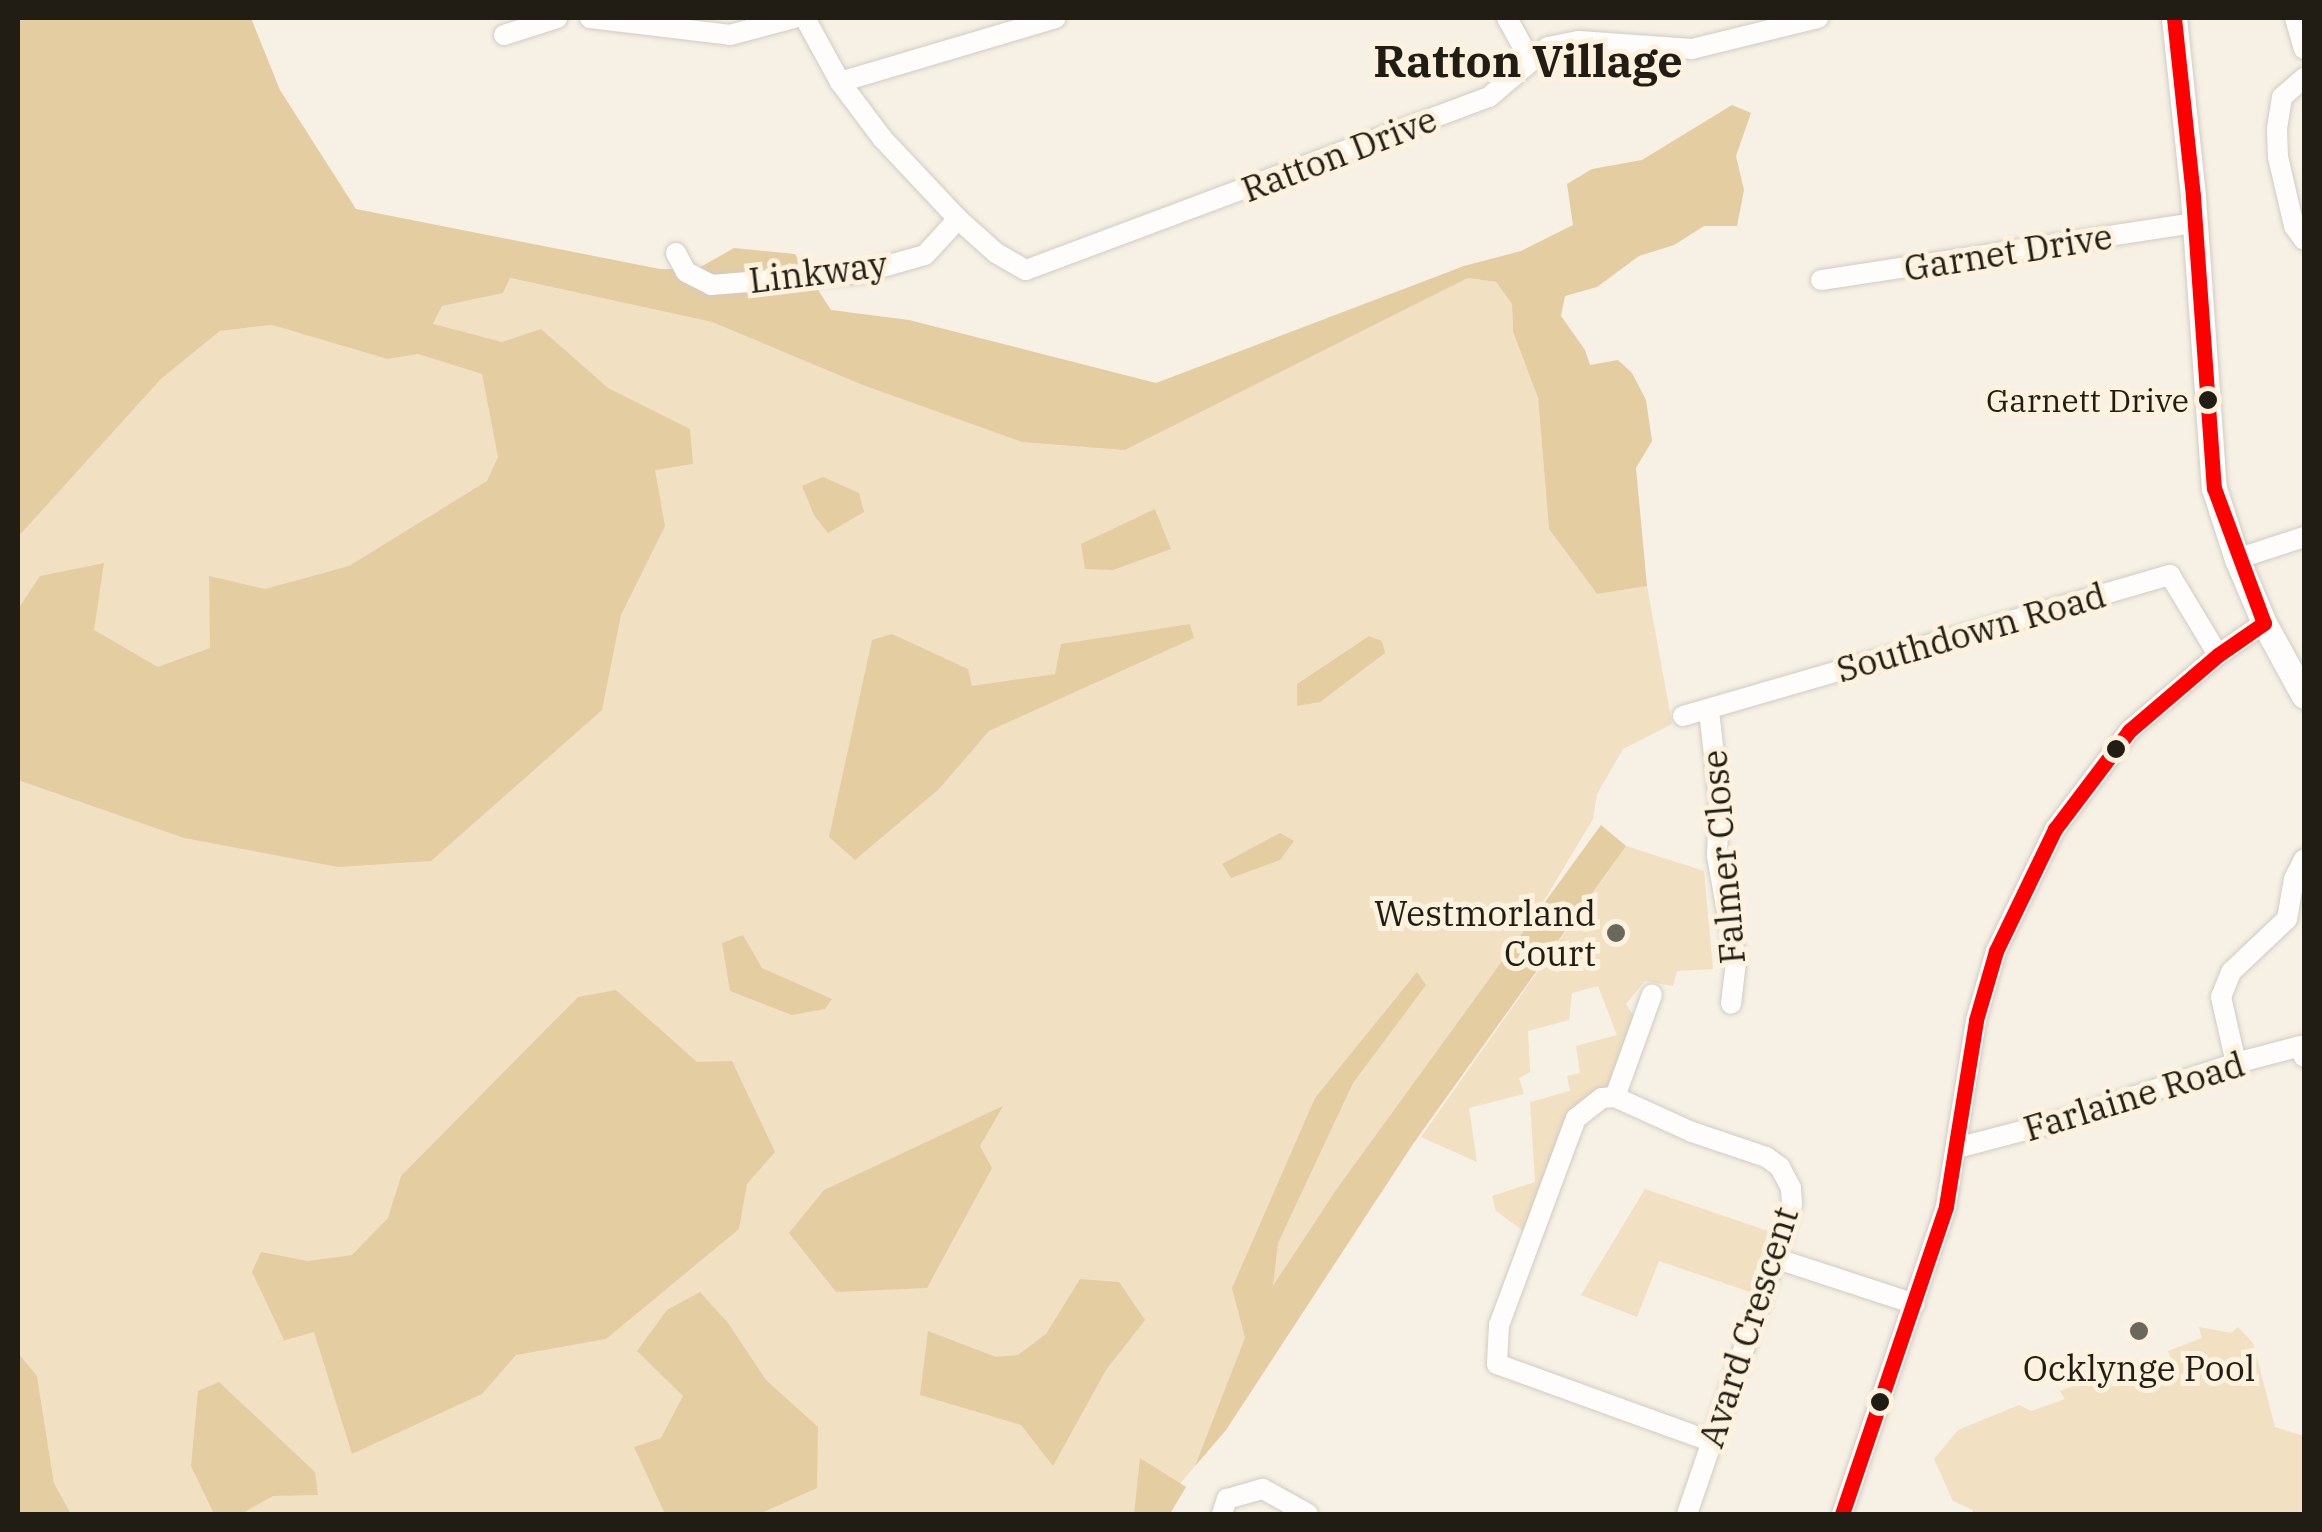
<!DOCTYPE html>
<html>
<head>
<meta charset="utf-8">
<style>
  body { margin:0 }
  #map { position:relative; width:2322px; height:1532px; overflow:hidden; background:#f6f0e5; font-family:"IBM Plex Serif",serif }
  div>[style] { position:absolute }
  .green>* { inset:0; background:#f1e0c2 }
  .forest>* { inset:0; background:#e5cda2 }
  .roads { filter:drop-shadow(0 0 2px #d1ccc2) drop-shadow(0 0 2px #d1ccc2) }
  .minor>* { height:20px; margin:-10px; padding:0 10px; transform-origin:10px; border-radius:10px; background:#fefdfb }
  .major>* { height:25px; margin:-12.5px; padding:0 12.5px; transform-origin:12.5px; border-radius:12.5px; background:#fefdfb }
  .bus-1>* { height:15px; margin:-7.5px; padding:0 7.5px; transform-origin:7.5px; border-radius:7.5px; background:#f00 }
  .dots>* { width:28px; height:28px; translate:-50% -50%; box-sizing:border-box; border:5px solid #fdf2de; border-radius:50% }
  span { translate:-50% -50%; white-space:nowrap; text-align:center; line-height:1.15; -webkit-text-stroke:10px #fdf2de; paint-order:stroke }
  .bus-label { font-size:32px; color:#221d14 }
  .right { translate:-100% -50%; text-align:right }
  .street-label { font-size:35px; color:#221d14 }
  .poi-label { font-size:35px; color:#221d14 }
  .district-label { font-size:45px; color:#221d14; font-weight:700 }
  .frame { position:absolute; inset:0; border:20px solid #221d14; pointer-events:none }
</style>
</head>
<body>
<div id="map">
  <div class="green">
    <i style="clip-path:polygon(509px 278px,712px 322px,860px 384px,1125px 450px,1468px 278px,1496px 282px,1512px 304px,1513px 332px,1538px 398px,1549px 529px,1597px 594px,1647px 586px,1672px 724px,1623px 749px,1597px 794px,1593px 819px,1226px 1430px,1154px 1514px,71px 1514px,54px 1483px,37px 1376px,18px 1353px,18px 537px,161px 379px,220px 331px,272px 325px,387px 359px,433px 325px,442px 305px,503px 293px)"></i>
    <i style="clip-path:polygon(1626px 846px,1704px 871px,1713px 969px,1677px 971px,1673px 986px,1645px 981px,1626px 1004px,1637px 1021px,1618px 1075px,1602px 1090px,1526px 1233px,1496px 1211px,1492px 1196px,1535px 1182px,1530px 1102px,1570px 1091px,1567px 1076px,1580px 1073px,1576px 1046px,1617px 1035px,1598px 986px,1572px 993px,1569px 1020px,1528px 1031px,1530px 1072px,1519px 1078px,1524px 1094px,1469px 1108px,1477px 1162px,1421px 1137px)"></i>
    <i style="clip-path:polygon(1645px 1189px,1768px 1231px,1750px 1292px,1659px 1261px,1637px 1317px,1581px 1295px)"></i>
    <i style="clip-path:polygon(2199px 1327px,2231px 1333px,2238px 1327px,2253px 1343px,2275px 1427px,2304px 1436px,2304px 1514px,1972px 1514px,1973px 1510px,1953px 1501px,1934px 1459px,1958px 1430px,2019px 1405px,2031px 1411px,2065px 1399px,2060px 1391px,2128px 1365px,2137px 1388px,2176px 1373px,2168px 1351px,2202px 1338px)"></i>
  </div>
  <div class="forest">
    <i style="clip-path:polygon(18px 18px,251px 18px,280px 90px,356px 209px,660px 269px,697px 269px,734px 248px,795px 254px,831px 310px,909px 320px,1156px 383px,1464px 266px,1521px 251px,1573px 225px,1567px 184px,1592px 169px,1642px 160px,1732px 105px,1751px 113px,1736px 156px,1744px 190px,1737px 226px,1704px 226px,1674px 245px,1639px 256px,1597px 287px,1565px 296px,1561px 316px,1585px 350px,1590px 365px,1618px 360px,1632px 373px,1646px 400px,1652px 441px,1636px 468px,1647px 586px,1597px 594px,1549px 529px,1538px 398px,1513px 332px,1512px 304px,1496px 282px,1468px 278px,1125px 450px,1022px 442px,860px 384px,712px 322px,510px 278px,503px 293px,442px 306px,433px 324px,502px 342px,541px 329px,608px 388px,690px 429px,693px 464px,655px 470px,665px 526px,621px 615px,602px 710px,431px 861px,338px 867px,184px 838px,18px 780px,18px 609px,40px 576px,104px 563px,94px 630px,158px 667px,210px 648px,209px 576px,265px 589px,349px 566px,487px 481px,498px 457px,482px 374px,418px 354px,387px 359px,272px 325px,220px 331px,161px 379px,18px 537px)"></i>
    <i style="clip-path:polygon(823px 477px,859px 493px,864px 512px,828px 533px,814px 515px,802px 486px)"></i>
    <i style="clip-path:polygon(1155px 509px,1171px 549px,1113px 570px,1085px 569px,1081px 544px)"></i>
    <i style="clip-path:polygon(1190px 624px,1194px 638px,989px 731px,939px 789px,855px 860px,829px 837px,872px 640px,892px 634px,968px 669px,972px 686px,1055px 674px,1061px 644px)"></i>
    <i style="clip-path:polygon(1369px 636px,1382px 641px,1385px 653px,1320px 702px,1297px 706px,1297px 684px)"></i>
    <i style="clip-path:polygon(1601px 825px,1626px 846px,1413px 1144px,1226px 1430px,1195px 1466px,1245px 1338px,1232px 1288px,1315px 1098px,1417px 972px,1426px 985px,1353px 1083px,1278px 1243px,1273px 1286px,1336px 1190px)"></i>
    <i style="clip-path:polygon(1280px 833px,1294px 841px,1280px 860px,1231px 878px,1222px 864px)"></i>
    <i style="clip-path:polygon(743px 935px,762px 968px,832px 999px,825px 1009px,792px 1015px,730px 991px,722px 943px)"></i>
    <i style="clip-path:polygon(616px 990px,697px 1062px,732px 1061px,775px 1152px,747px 1184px,739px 1229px,606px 1339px,516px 1355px,482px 1394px,352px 1454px,314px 1332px,275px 1343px,284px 1340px,252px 1272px,261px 1252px,308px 1261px,352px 1255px,388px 1218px,401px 1176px,578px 997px)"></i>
    <i style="clip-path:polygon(1003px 1106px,980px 1146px,992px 1168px,927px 1288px,836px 1292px,789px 1233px,824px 1190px)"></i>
    <i style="clip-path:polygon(1080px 1279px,1119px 1282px,1145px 1320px,1106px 1370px,1053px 1466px,1021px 1425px,920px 1395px,928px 1331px,996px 1357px,1018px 1355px,1046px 1334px)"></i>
    <i style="clip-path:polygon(700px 1292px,728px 1323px,766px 1380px,818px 1427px,817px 1488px,759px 1514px,665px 1514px,634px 1447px,661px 1438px,683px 1396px,637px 1351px,667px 1310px)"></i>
    <i style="clip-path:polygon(18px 1353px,37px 1376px,54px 1483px,71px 1514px,18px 1514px)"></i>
    <i style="clip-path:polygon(219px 1382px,315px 1472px,318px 1495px,273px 1496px,241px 1514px,214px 1514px,191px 1466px,198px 1391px)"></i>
    <i style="clip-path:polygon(1140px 1458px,1186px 1487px,1170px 1514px,1134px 1514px)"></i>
  </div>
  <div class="roads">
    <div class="minor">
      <i style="left:590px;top:18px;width:141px;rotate:6.9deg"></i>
      <i style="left:730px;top:35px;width:66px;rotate:-14.9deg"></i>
      <i style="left:805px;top:18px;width:73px;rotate:61.3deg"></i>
      <i style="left:840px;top:82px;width:70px;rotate:53.1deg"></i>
      <i style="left:882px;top:138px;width:111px;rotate:46.8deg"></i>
      <i style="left:958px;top:219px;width:51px;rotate:41.8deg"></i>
      <i style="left:996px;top:253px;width:34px;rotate:30deg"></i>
      <i style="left:1026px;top:270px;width:494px;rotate:-20.5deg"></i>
      <i style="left:1489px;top:97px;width:77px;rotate:-40.3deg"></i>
      <i style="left:1548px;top:47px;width:32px;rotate:-11deg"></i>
      <i style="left:1579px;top:41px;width:113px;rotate:4deg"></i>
      <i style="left:1692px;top:49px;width:130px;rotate:-13.8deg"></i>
      <i style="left:1507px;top:18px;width:46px;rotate:61.2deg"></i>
      <i style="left:2295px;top:18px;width:32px;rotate:74deg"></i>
      <i style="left:504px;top:35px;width:56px;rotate:-17.8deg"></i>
      <i style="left:2304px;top:78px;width:29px;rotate:139deg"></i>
      <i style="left:2282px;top:97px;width:32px;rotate:99deg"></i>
      <i style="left:2277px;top:129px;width:28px;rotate:88deg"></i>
      <i style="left:2278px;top:157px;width:71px;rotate:76.9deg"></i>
      <i style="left:2294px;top:226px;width:17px;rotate:54deg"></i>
      <i style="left:840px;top:82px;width:225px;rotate:-16.5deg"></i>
      <i style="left:676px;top:253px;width:21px;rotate:62deg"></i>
      <i style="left:686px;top:272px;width:28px;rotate:27deg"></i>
      <i style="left:711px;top:285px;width:150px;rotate:-4.6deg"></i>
      <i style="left:861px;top:273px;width:66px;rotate:-15.7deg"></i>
      <i style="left:925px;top:255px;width:49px;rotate:-47.5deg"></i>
      <i style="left:1821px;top:280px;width:378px;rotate:-8.7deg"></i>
      <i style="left:2237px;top:559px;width:71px;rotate:-18.2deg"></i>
      <i style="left:1709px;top:710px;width:92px;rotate:83.7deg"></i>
      <i style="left:1719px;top:801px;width:55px;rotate:92.1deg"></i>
      <i style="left:1717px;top:856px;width:108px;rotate:79.8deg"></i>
      <i style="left:1736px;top:962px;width:42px;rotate:96.8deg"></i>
      <i style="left:1683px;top:716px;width:507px;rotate:-16.15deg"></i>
      <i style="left:2170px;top:575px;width:93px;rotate:59deg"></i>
      <i style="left:2236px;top:1063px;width:68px;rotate:-102.8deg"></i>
      <i style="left:2221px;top:997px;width:27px;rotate:-68deg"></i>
      <i style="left:2231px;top:972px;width:77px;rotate:-43.4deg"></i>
      <i style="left:2287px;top:919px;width:41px;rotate:-80.1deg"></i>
      <i style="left:2294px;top:879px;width:22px;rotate:-63deg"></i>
      <i style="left:1615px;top:1097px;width:109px;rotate:-70.2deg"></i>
      <i style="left:1957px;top:1148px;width:102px;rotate:-14.7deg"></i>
      <i style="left:2056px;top:1122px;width:189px;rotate:-18.1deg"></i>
      <i style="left:2236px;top:1063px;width:67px;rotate:-14.7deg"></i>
      <i style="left:2301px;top:1046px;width:11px;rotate:75deg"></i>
      <i style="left:1775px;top:1258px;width:147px;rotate:18.2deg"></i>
      <i style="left:1222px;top:1514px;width:16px;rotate:-72deg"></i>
      <i style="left:1227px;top:1499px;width:37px;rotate:-16deg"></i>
      <i style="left:1263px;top:1489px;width:51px;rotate:29.1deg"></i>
      <i style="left:1687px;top:1514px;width:271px;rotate:-71deg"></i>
      <i style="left:1775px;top:1258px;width:57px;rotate:-72.5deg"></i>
      <i style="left:1792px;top:1204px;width:16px;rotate:-94deg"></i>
      <i style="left:1791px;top:1188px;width:24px;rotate:-118deg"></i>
      <i style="left:1780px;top:1167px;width:17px;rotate:-144deg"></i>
      <i style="left:1766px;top:1157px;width:78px;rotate:-161.3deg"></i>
      <i style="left:1692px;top:1132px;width:85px;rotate:-155.6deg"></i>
      <i style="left:1615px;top:1097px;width:13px;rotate:176deg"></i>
      <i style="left:1602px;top:1098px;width:33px;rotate:142deg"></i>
      <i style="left:1576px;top:1118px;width:221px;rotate:110.4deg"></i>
      <i style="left:1499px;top:1325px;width:39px;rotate:93deg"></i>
      <i style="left:1497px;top:1364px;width:229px;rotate:19.9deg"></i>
      <i style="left:1842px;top:1514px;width:325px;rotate:-71.3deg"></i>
      <i style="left:1946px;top:1206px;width:188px;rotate:-80.8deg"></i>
      <i style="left:1976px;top:1020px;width:72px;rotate:-73.8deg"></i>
      <i style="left:1996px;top:951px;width:136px;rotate:-64.2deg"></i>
      <i style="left:2055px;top:829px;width:123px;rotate:-52.9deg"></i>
      <i style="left:2129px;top:731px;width:117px;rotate:-40.5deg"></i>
      <i style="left:2218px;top:655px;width:56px;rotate:-34.8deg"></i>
    </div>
    <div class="major">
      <i style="left:2174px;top:18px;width:180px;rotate:83.9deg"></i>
      <i style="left:2193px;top:197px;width:292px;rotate:85.9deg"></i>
      <i style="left:2214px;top:488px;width:75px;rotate:72.1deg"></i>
      <i style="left:2237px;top:559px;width:69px;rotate:67.1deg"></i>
      <i style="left:2264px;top:623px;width:83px;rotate:61.3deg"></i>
    </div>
  </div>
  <div class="bus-1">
    <i style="left:2174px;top:18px;width:180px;rotate:83.9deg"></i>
    <i style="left:2193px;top:197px;width:292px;rotate:85.9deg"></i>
    <i style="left:2214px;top:488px;width:144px;rotate:69.7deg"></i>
    <i style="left:1842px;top:1514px;width:325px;rotate:-71.3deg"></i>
    <i style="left:1946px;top:1206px;width:188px;rotate:-80.8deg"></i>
    <i style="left:1976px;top:1020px;width:72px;rotate:-73.8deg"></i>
    <i style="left:1996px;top:951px;width:136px;rotate:-64.2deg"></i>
    <i style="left:2055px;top:829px;width:123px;rotate:-52.9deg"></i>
    <i style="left:2129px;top:731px;width:117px;rotate:-40.5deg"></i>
    <i style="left:2218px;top:655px;width:56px;rotate:-34.8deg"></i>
  </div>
  <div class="dots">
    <i style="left:2208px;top:400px;background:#221d14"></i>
    <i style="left:2116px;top:749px;background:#221d14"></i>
    <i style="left:1616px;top:933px;background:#6c675d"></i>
    <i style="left:2139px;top:1331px;background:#6c675d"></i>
    <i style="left:1880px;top:1402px;background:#221d14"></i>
  </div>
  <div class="bus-label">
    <span class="right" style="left:2189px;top:400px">Garnett Drive</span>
  </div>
  <div class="street-label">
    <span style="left:1339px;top:154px;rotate:-21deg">Ratton Drive</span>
    <span style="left:2008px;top:252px;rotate:-9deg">Garnet Drive</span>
    <span style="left:818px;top:272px;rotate:-7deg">Linkway</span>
    <span style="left:1971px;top:632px;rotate:-16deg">Southdown Road</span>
    <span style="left:1723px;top:857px;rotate:-95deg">Falmer Close</span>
    <span style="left:2134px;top:1096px;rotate:-17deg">Farlaine Road</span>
    <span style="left:1748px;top:1327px;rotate:-72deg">Avard Crescent</span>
  </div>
  <div class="poi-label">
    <span class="right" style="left:1596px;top:933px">Westmorland<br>Court</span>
    <span style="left:2139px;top:1368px">Ocklynge Pool</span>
  </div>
  <div class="district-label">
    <span style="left:1528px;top:61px">Ratton Village</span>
  </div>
  <div class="frame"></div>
</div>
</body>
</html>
